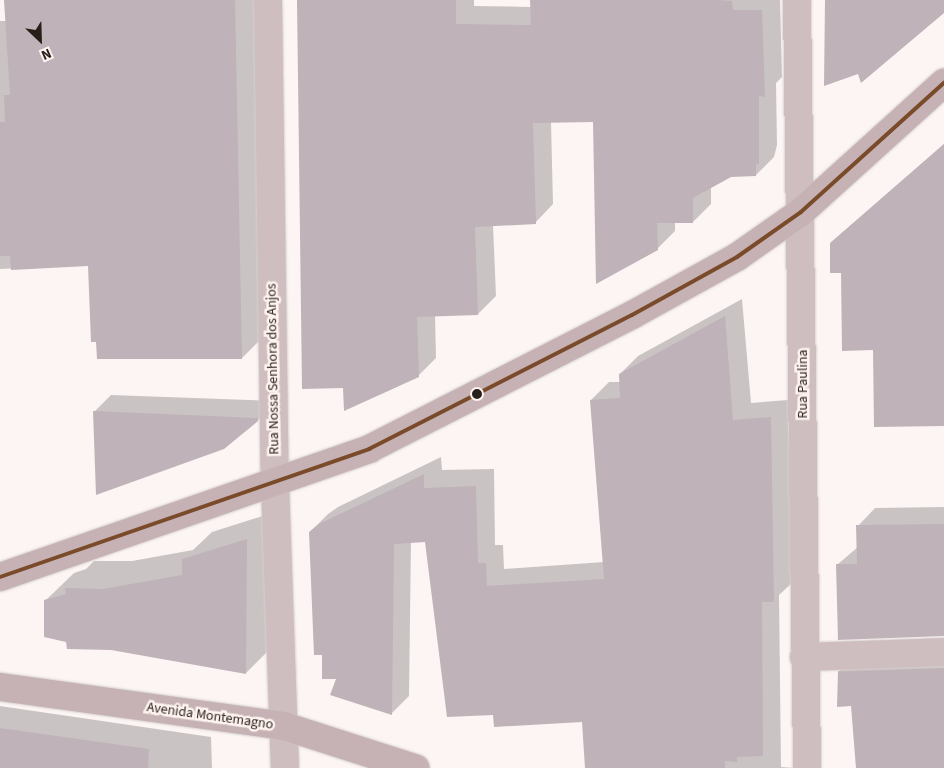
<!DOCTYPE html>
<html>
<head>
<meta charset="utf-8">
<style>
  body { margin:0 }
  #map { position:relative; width:944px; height:768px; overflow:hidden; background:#fcf5f4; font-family:"Source Sans 3",sans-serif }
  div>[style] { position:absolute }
  .shadow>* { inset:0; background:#0003 }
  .building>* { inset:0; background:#bfb2b8 }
  .roads { filter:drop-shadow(0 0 1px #d5cfce) drop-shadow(0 0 1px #d5cfce) }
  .street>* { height:28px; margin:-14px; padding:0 14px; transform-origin:14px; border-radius:14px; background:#cfbec0 }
  .secondary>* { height:28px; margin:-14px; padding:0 14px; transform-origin:14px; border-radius:14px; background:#c6b2b5 }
  .bus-1>* { height:4px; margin:-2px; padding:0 2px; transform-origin:2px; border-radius:2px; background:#7a4b2a }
  .dots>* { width:14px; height:14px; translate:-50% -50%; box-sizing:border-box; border:2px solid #fff4f0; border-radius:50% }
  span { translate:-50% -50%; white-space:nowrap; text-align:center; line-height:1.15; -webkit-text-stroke:5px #fff4f0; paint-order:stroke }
  .street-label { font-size:14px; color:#281f1b }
  .north { position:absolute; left:15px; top:15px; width:50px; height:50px; -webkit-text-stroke:4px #fff4f0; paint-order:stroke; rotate:156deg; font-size:14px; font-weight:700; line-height:20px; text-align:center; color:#281f1b }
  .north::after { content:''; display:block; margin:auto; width:18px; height:22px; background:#281f1b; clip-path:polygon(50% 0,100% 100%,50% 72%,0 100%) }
</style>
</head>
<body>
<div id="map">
  <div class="shadow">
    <i style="clip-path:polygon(5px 0,254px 0,262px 338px,242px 358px,89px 265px,0 269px,0 21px,7px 21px)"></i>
    <i style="clip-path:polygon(297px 0,474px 0,474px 6px,532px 7px,531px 0,780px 0,782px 77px,776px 83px,777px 145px,774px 157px,756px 175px,730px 176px,711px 187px,711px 204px,693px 222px,675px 222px,675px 231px,657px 249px,594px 121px,551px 122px,553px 204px,535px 223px,493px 225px,496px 296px,478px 314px,435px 315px,436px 358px,418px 376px,344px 387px)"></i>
    <i style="clip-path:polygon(944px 144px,944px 425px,874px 349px,831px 243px)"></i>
    <i style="clip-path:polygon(742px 299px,751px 403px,788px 400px,792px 583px,779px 595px,781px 767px,795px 768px,586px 768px,583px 721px,494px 714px,426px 541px,411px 541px,409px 696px,392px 713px,337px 678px,324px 654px,310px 532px,328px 514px,338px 507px,441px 457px,442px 470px,494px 469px,495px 545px,503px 545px,504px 569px,604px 562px,591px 400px,609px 382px,621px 382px,620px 374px,638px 356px)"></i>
    <i style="clip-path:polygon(111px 395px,275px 401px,275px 403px,258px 420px,94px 412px)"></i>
    <i style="clip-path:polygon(944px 507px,944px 635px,838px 564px,858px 547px,858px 526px,875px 508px)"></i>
    <i style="clip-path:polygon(275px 512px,274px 645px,246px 673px,68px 641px,45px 601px,74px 573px,86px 569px,94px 561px,132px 561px,193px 550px,212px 532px)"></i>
    <i style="clip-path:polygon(944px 651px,944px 768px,857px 768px,853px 705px,839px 672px,856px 654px)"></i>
    <i style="clip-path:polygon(0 706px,211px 737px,212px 768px,0 768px)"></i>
  </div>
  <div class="building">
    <i style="clip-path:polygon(4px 0,235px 0,242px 359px,97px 359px,96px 342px,91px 342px,88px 266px,11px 270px,10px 256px,0 256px,0 122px,5px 122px,4px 95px,10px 95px)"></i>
    <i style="clip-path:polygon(297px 0,456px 0,456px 24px,531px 25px,530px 0,716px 0,732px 1px,733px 10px,762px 10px,765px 97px,759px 96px,759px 164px,756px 164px,756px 176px,731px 177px,693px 198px,693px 223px,657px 223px,658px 250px,596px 284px,593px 122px,533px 123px,536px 224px,475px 227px,478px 315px,417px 317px,419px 377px,344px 411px,343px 388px,302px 389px)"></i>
    <i style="clip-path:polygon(825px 0,944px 0,944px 13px,861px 83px,858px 74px,824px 86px)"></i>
    <i style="clip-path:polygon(944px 144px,944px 426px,874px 427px,873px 350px,842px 351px,841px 273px,830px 273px,830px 243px)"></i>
    <i style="clip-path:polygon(725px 316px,733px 420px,771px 417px,774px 602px,762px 602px,763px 756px,737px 757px,737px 762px,725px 761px,725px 768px,585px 768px,582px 722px,494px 727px,493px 715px,447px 717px,425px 542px,394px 544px,392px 715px,330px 695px,336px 679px,322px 679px,322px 655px,314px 655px,309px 532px,319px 524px,424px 474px,424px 488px,476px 486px,478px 563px,486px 563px,487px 586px,604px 579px,590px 400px,620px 398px,619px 374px)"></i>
    <i style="clip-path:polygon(93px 411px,258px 418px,258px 421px,224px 449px,96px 495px)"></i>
    <i style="clip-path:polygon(944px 524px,944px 636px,838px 640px,836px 564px,857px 564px,856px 525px)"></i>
    <i style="clip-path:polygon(247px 539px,246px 674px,111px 650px,67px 649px,66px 642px,44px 637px,44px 600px,66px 594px,65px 588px,103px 589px,182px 575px,182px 559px)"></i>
    <i style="clip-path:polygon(944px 668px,944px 768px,856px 768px,851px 706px,837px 707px,838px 671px)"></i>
    <i style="clip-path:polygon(0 728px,149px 749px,148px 768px,0 768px)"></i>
  </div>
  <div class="roads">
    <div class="street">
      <i style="left:268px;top:0;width:484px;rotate:89.2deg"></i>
      <i style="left:275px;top:484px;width:284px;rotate:88deg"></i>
      <i style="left:797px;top:0;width:768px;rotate:89.25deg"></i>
      <i style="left:804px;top:657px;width:140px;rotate:-2deg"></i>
    </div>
    <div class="secondary">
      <i style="left:0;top:577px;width:391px;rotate:-19.1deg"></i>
      <i style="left:369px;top:449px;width:295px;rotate:-27deg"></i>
      <i style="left:632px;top:315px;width:120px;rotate:-28.9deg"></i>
      <i style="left:737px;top:257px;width:78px;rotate:-35.1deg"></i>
      <i style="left:801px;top:212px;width:193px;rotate:-42.1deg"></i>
      <i style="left:0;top:687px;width:287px;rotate:7.8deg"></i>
      <i style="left:284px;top:726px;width:138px;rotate:17.8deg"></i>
    </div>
  </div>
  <div class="bus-1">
    <i style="left:0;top:577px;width:391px;rotate:-19.1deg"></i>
    <i style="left:369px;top:449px;width:295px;rotate:-27deg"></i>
    <i style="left:632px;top:315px;width:120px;rotate:-28.9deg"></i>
    <i style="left:737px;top:257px;width:78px;rotate:-35.1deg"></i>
    <i style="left:801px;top:212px;width:193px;rotate:-42.1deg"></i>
  </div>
  <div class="dots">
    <i style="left:477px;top:394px;background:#281f1b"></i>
  </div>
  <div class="street-label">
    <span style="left:273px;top:369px;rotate:-91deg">Rua Nossa Senhora dos Anjos</span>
    <span style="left:803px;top:384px;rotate:-90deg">Rua Paulina</span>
    <span style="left:210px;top:716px;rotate:8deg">Avenida Montemagno</span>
  </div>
  <div class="north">N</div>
</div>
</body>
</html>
